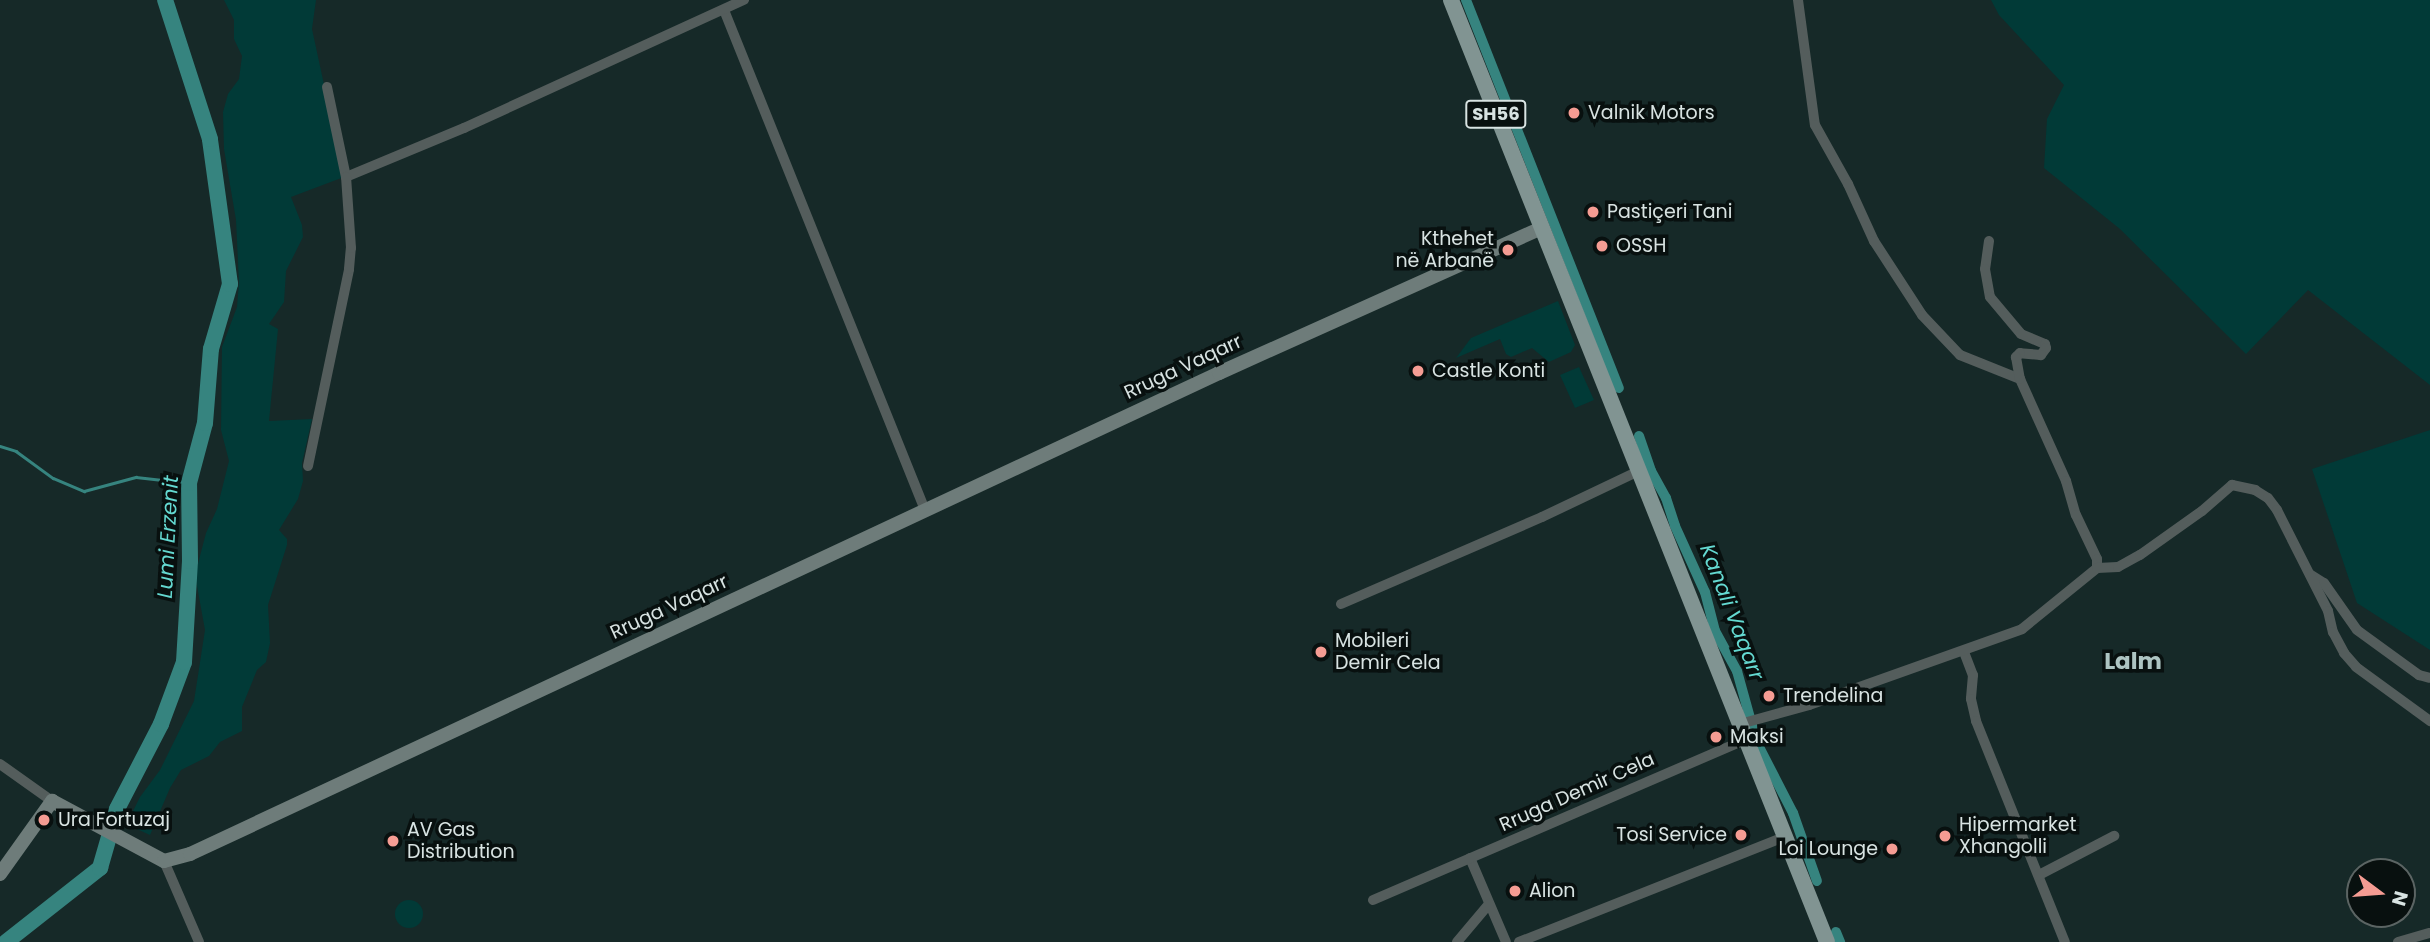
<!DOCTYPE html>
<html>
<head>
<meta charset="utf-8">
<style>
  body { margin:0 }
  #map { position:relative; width:2430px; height:942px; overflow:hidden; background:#162928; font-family:Poppins,sans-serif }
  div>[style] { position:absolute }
  .green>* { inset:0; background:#013a37 }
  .round { border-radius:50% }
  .stream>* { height:2.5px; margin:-1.25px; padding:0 1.25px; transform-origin:1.25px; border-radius:1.25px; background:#36847f }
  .canal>* { height:10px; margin:-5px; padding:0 5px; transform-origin:5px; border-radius:5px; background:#36847f }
  .river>* { height:16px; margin:-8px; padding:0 8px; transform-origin:8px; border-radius:8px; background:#36847f }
  .street>* { height:10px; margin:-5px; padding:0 5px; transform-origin:5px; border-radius:5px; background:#545d5c }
  .secondary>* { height:14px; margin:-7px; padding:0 7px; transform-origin:7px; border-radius:7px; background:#6e7c7a }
  .primary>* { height:16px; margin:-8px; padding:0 8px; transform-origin:8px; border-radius:8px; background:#819492 }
  .dots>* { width:19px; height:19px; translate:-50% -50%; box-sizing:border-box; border:4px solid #08100f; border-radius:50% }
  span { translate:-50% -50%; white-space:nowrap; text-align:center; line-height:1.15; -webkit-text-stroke:7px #08100f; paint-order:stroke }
  .shield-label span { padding:2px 5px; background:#08100f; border:2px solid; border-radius:5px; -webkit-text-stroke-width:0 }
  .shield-label { font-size:18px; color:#d8e3e2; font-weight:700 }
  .poi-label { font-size:19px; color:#d8e3e2 }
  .left { translate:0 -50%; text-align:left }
  .right { translate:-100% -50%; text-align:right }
  .street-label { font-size:19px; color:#d8e3e2 }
  .water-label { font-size:21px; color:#64d9d1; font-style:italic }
  .quarter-label { font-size:23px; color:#adc4c2; font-weight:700 }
  .north { position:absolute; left:2346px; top:858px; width:70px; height:70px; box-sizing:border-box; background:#08100f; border:2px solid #5b6463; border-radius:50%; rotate:106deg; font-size:19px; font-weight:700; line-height:28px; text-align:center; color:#d8e3e2 }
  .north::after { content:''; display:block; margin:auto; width:24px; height:32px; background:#f59c93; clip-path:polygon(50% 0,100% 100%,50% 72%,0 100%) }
</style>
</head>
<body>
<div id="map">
  <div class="green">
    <i style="clip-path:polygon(224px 0,316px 0,312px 29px,344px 177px,291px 197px,302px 225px,303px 237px,286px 271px,284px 302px,269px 324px,278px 329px,269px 421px,312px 419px,302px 463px,303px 481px,298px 499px,279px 530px,287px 539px,287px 545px,268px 605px,270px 643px,266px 662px,257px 670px,242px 707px,242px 731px,220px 742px,209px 756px,181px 770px,170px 788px,150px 835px,128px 825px,129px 819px,140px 797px,160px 770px,194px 701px,205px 630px,195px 575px,206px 533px,217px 509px,229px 461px,221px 430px,222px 347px,237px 307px,239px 282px,236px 220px,224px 149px,223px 112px,228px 94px,239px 79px,242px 56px,234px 39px,234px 20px)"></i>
    <i style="clip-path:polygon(1991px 0,2430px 0,2430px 385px,2308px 290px,2246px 354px,2120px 229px,2044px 168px,2047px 119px,2064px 85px,1999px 15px)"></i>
    <i style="clip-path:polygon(1558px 301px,1575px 345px,1571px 352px,1549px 362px,1532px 348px,1511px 357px,1506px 354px,1500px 339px,1456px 358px,1471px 338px)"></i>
    <i style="clip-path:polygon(1579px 367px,1594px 400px,1575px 408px,1560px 375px)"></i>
    <i style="clip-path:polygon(2430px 430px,2430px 650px,2357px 603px,2312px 469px)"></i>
    <i class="round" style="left:395px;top:900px;width:28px;height:28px"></i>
  </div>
  <div class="stream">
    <i style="left:0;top:446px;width:17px;rotate:17deg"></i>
    <i style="left:16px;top:451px;width:46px;rotate:36.1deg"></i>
    <i style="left:53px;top:478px;width:34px;rotate:23deg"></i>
    <i style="left:84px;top:491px;width:54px;rotate:-15.1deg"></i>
    <i style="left:136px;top:477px;width:53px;rotate:6.5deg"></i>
  </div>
  <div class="canal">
    <i style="left:1466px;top:0;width:417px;rotate:68.5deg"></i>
    <i style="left:1639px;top:436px;width:37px;rotate:71deg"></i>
    <i style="left:1651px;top:471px;width:31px;rotate:61deg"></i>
    <i style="left:1666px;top:498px;width:29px;rotate:72deg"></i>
    <i style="left:1675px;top:526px;width:72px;rotate:65.6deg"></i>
    <i style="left:1705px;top:592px;width:40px;rotate:75.6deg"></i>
    <i style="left:1715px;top:631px;width:46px;rotate:61.2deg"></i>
    <i style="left:1737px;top:671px;width:75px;rotate:74.5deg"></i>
    <i style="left:1757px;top:743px;width:79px;rotate:62.8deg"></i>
    <i style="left:1793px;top:813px;width:72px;rotate:70.6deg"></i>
    <i style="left:1836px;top:932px;width:11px;rotate:68deg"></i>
  </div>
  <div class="river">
    <i style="left:6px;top:942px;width:120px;rotate:-38.2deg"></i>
    <i style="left:100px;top:868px;width:61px;rotate:-73.9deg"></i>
    <i style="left:117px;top:809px;width:96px;rotate:-62.6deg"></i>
    <i style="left:161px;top:724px;width:66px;rotate:-69.6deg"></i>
    <i style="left:184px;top:662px;width:101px;rotate:-86.6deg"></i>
    <i style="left:190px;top:561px;width:78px;rotate:-90.7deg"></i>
    <i style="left:189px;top:483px;width:62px;rotate:-75.1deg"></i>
    <i style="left:205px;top:423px;width:74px;rotate:-85.4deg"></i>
    <i style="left:211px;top:349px;width:68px;rotate:-73.7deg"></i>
    <i style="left:230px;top:284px;width:146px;rotate:-97.9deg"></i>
    <i style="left:210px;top:139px;width:146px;rotate:-107.9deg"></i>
  </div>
  <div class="street">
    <i style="left:1798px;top:0;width:126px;rotate:82.3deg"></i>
    <i style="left:1815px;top:125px;width:68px;rotate:60.8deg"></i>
    <i style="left:1848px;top:184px;width:63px;rotate:65.5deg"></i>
    <i style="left:1874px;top:241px;width:88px;rotate:57deg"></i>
    <i style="left:1922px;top:315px;width:55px;rotate:46.5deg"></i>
    <i style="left:1960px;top:355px;width:65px;rotate:21.8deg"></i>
    <i style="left:2020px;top:379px;width:112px;rotate:65.7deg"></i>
    <i style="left:2066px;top:481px;width:35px;rotate:74deg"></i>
    <i style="left:2076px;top:515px;width:49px;rotate:64.5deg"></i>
    <i style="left:2097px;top:559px;width:9px;rotate:90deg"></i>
    <i style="left:724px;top:10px;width:539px;rotate:68.1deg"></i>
    <i style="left:327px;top:87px;width:92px;rotate:78.1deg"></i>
    <i style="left:346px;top:177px;width:128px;rotate:-22.6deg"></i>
    <i style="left:464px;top:128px;width:308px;rotate:-24.6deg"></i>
    <i style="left:1989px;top:241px;width:28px;rotate:98deg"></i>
    <i style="left:1985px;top:269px;width:28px;rotate:80deg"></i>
    <i style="left:1990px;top:297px;width:48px;rotate:50deg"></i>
    <i style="left:2021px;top:334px;width:26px;rotate:23deg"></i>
    <i style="left:2045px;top:344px;width:4px;rotate:76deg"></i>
    <i style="left:2046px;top:348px;width:9px;rotate:126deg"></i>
    <i style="left:2041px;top:355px;width:21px;rotate:-175deg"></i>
    <i style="left:2020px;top:353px;width:6px;rotate:135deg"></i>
    <i style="left:2016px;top:357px;width:22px;rotate:80deg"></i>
    <i style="left:308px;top:466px;width:201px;rotate:-78.2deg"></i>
    <i style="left:349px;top:269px;width:21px;rotate:-85deg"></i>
    <i style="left:351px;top:248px;width:71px;rotate:-94deg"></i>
    <i style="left:2311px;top:575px;width:15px;rotate:32deg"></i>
    <i style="left:2324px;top:583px;width:57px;rotate:54.9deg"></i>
    <i style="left:2357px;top:630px;width:77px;rotate:36deg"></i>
    <i style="left:2419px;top:675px;width:11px;rotate:15deg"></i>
    <i style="left:1341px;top:604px;width:219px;rotate:-23.4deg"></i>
    <i style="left:1542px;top:517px;width:107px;rotate:-25.4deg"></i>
    <i style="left:1964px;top:652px;width:25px;rotate:69deg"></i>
    <i style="left:1973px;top:675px;width:24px;rotate:95deg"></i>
    <i style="left:1971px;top:699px;width:23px;rotate:77deg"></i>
    <i style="left:1976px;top:721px;width:238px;rotate:68.1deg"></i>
    <i style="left:1740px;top:724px;width:72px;rotate:-15.4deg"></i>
    <i style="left:1809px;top:705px;width:226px;rotate:-19.6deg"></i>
    <i style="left:2022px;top:629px;width:97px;rotate:-39.1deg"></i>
    <i style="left:2097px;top:568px;width:21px;rotate:-3deg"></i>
    <i style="left:2118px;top:567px;width:25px;rotate:-29deg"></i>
    <i style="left:2140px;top:555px;width:76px;rotate:-35.4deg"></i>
    <i style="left:2202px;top:511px;width:40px;rotate:-41deg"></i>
    <i style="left:2232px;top:485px;width:24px;rotate:12deg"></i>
    <i style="left:2255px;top:490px;width:15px;rotate:32deg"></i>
    <i style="left:2268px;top:498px;width:15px;rotate:53deg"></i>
    <i style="left:2277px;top:510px;width:113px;rotate:63.2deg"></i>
    <i style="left:2328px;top:611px;width:22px;rotate:77deg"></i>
    <i style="left:2333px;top:632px;width:24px;rotate:62deg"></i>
    <i style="left:2344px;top:653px;width:18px;rotate:49deg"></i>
    <i style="left:2356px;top:667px;width:92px;rotate:36.1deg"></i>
    <i style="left:0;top:764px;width:64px;rotate:35.4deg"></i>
    <i style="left:1470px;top:858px;width:91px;rotate:66.8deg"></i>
    <i style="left:164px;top:861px;width:88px;rotate:66.6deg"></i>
    <i style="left:2039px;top:875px;width:85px;rotate:-27.5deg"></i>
    <i style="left:1373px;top:900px;width:406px;rotate:-23.3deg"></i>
    <i style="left:1457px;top:942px;width:50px;rotate:-49.9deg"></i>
    <i style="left:1519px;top:942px;width:285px;rotate:-21.6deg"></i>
    <i style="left:2398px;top:942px;width:33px;rotate:-16deg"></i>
  </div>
  <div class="secondary">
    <i style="left:0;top:874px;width:90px;rotate:-54.5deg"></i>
    <i style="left:52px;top:801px;width:127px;rotate:28.2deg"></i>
    <i style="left:164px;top:861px;width:27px;rotate:-15deg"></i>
    <i style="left:190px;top:854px;width:1136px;rotate:-25.05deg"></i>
    <i style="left:1219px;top:373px;width:354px;rotate:-24.2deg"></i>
  </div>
  <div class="primary">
    <i style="left:1451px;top:0;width:1014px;rotate:68.24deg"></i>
  </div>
  <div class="dots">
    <i style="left:1574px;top:113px;background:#f59c93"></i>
    <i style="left:1593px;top:212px;background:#f59c93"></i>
    <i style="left:1602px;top:246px;background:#f59c93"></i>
    <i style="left:1508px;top:250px;background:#f59c93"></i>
    <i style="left:1418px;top:371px;background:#f59c93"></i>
    <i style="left:1321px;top:652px;background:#f59c93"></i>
    <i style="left:1769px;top:696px;background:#f59c93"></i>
    <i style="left:1716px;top:737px;background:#f59c93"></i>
    <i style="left:44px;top:820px;background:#f59c93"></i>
    <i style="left:1741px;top:835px;background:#f59c93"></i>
    <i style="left:1945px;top:836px;background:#f59c93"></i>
    <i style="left:393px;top:841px;background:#f59c93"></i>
    <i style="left:1892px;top:849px;background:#f59c93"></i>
    <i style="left:1515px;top:891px;background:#f59c93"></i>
  </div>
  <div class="shield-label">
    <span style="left:1496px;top:114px">SH56</span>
  </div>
  <div class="poi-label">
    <span class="left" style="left:1588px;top:113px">Valnik Motors</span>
    <span class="left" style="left:1607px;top:212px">Pastiçeri Tani</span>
    <span class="right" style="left:1494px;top:250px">Kthehet<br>në Arbanë</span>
    <span class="left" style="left:1616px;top:246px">OSSH</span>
    <span class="left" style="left:1432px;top:371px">Castle Konti</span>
    <span class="left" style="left:1335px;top:652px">Mobileri<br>Demir Cela</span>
    <span class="left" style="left:1783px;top:696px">Trendelina</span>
    <span class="left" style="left:1730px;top:737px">Maksi</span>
    <span class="left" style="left:58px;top:820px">Ura Fortuzaj</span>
    <span class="left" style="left:1959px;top:836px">Hipermarket<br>Xhangolli</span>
    <span class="left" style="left:407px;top:841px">AV Gas<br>Distribution</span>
    <span class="right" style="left:1727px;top:835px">Tosi Service</span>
    <span class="right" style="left:1878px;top:849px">Loi Lounge</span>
    <span class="left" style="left:1529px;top:891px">Alion</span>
  </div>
  <div class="street-label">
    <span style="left:1183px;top:367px;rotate:-25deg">Rruga Vaqarr</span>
    <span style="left:669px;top:607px;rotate:-25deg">Rruga Vaqarr</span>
    <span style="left:1577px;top:792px;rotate:-24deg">Rruga Demir Cela</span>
  </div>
  <div class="water-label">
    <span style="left:168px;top:537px;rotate:-87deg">Lumi Erzenit</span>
    <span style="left:1732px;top:612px;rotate:69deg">Kanali Vaqarr</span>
  </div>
  <div class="quarter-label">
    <span style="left:2133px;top:661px">Lalm</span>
  </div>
  <div class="north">N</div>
</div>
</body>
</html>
